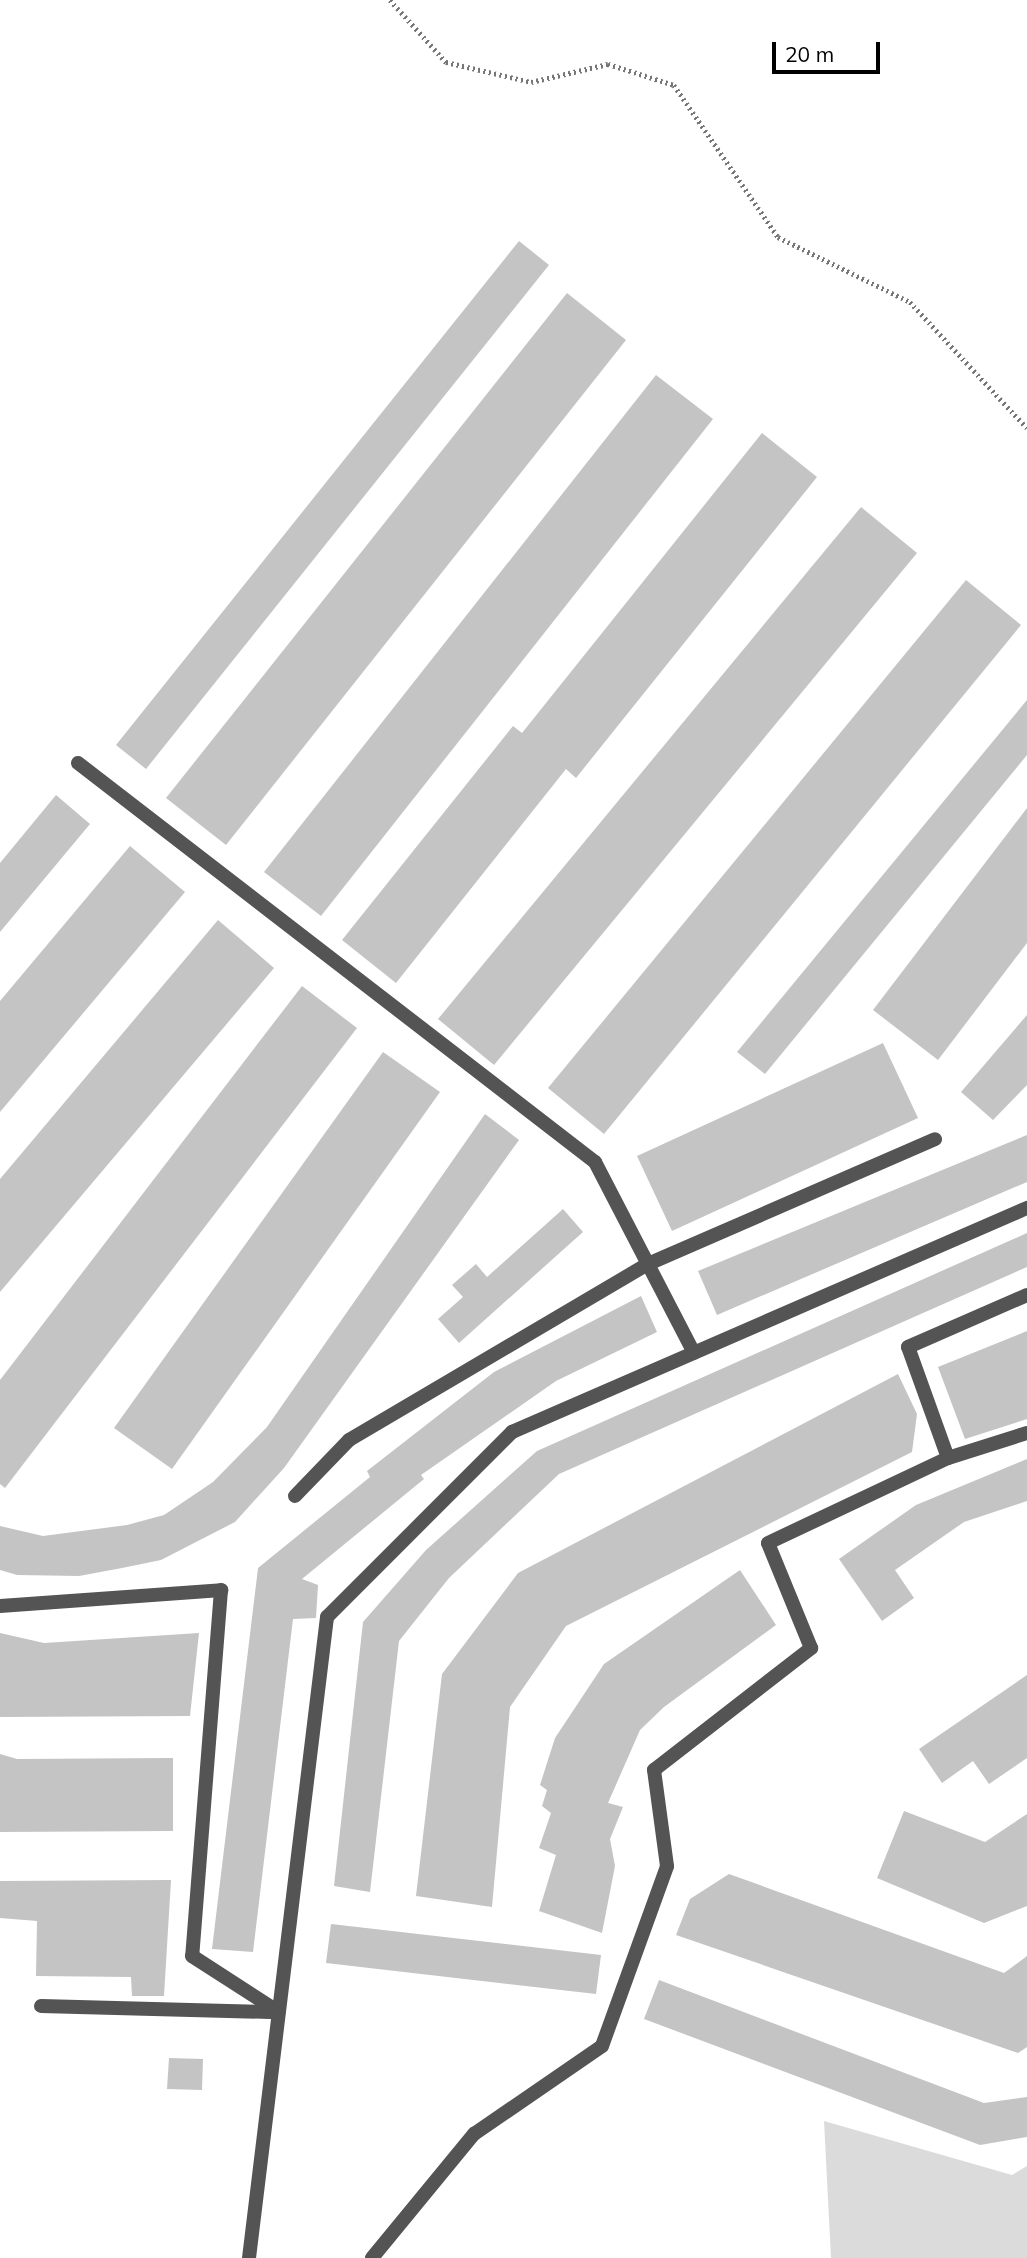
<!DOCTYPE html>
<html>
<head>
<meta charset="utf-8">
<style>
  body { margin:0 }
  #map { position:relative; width:1027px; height:2258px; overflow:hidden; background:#fff; font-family:Mulish,sans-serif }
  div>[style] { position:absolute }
  .green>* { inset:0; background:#dbdbdb }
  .building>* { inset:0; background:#c4c4c4 }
  .path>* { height:4.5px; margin-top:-2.25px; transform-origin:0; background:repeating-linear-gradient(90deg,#767676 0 2px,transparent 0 5.5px) }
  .service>* { height:14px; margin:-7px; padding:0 7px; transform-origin:7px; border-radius:7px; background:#545454 }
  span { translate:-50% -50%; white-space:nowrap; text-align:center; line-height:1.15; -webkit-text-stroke:5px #fff; paint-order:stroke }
  .scale { position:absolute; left:772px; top:42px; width:108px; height:32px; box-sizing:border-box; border:4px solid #000; border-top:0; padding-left:9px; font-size:21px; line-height:24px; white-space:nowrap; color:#000; -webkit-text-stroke:5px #fff; paint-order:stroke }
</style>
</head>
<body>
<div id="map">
  <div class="green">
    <i style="clip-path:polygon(824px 2121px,1012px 2175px,1027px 2166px,1027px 2258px,831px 2258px)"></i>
  </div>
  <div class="building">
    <i style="clip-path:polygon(519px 241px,549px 265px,146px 769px,116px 745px)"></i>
    <i style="clip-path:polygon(567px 293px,626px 340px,226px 845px,166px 798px)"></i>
    <i style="clip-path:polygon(656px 375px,713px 419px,321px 916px,264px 872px)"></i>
    <i style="clip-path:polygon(762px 433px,817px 477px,576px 778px,566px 769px,396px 983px,342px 940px,513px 726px,522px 733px)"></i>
    <i style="clip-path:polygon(861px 507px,917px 553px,494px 1065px,438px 1019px)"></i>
    <i style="clip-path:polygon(966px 580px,1021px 625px,604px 1134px,548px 1088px)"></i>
    <i style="clip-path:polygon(1027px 700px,1027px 755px,765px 1074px,737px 1052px)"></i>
    <i style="clip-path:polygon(56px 795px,90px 824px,0 932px,0 863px)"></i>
    <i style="clip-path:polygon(1027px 808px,1027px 943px,938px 1060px,873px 1010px)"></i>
    <i style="clip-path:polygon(130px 846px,185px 892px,0 1112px,0 1001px)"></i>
    <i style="clip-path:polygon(218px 920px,274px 968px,0 1292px,0 1179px)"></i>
    <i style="clip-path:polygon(302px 986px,357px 1028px,5px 1488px,0 1484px,0 1380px)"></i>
    <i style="clip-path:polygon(1027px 1015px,1027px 1085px,993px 1120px,961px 1092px)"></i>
    <i style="clip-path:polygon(883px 1043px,918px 1118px,672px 1231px,637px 1156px)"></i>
    <i style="clip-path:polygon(383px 1052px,440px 1092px,172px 1469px,114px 1428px)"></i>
    <i style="clip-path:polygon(485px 1114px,519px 1140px,284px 1468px,235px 1522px,161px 1560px,122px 1568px,79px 1576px,17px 1575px,0 1570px,0 1526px,43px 1536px,127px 1525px,164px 1515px,213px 1482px,267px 1427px)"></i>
    <i style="clip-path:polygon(1027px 1135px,1027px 1182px,717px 1315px,698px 1271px)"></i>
    <i style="clip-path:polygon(563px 1209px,583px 1232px,459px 1343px,438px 1319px,463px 1297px,452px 1285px,476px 1264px,487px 1277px)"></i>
    <i style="clip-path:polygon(1027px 1233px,1027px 1267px,559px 1474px,449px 1578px,399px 1641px,370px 1892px,334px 1886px,363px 1622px,426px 1550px,537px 1451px)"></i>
    <i style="clip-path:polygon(641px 1296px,657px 1332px,556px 1381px,421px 1475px,424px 1479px,302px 1579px,318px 1585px,316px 1618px,293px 1619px,253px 1952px,212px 1949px,258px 1568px,370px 1477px,367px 1471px,494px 1372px)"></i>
    <i style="clip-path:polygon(1027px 1331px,1027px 1419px,965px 1439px,938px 1367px)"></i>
    <i style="clip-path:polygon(898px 1374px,917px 1414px,912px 1452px,566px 1626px,510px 1707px,492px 1907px,416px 1896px,442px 1674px,518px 1573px)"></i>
    <i style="clip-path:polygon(1027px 1459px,1027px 1501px,964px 1522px,895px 1570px,914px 1598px,882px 1621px,839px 1559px,916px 1505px)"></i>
    <i style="clip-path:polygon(740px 1570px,776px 1625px,664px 1707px,640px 1730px,608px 1803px,623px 1807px,610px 1839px,615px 1866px,602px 1933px,539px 1911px,556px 1855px,539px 1848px,551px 1813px,542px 1806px,547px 1790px,540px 1785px,555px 1738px,604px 1664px)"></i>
    <i style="clip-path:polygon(0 1633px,44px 1643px,199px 1633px,190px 1716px,0 1717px)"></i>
    <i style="clip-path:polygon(1027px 1675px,1027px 1758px,989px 1784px,973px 1761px,942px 1783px,919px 1749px)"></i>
    <i style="clip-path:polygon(0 1754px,17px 1759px,173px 1758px,173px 1831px,0 1832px)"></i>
    <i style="clip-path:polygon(904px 1811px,985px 1842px,1027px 1814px,1027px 1906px,984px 1923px,877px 1878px)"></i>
    <i style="clip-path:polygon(729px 1874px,1004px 1973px,1027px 1956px,1027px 2047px,1018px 2053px,676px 1935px,690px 1899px)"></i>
    <i style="clip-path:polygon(171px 1880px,164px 1996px,132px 1996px,131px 1977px,36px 1976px,37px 1921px,0 1918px,0 1881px)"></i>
    <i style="clip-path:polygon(331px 1924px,601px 1955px,596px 1994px,326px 1963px)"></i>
    <i style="clip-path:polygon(659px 1980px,984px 2103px,1027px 2097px,1027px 2137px,980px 2145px,644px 2019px)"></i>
    <i style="clip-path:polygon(169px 2058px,203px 2059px,202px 2090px,167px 2089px)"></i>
  </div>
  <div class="path">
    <i style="left:390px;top:0;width:84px;rotate:47.9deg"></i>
    <i style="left:446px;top:62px;width:87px;rotate:13.2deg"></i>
    <i style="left:531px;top:82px;width:79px;rotate:-13.2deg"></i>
    <i style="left:608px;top:64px;width:69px;rotate:17.7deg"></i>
    <i style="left:674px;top:85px;width:184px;rotate:55.6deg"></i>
    <i style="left:778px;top:237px;width:147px;rotate:26.2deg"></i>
    <i style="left:910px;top:302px;width:172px;rotate:47.1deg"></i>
  </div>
  <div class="service">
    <i style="left:78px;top:763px;width:653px;rotate:37.66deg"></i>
    <i style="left:595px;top:1162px;width:215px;rotate:62.6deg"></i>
    <i style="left:948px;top:1458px;width:118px;rotate:-109.8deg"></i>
    <i style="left:908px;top:1347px;width:130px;rotate:-23.6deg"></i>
    <i style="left:295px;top:1496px;width:78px;rotate:-46deg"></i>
    <i style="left:349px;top:1440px;width:347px;rotate:-30.5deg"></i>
    <i style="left:648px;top:1264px;width:313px;rotate:-23.5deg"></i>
    <i style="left:0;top:1606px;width:222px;rotate:-4.1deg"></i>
    <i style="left:221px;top:1590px;width:367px;rotate:94.5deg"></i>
    <i style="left:192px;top:1956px;width:103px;rotate:32.8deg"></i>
    <i style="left:41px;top:2006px;width:237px;rotate:1.5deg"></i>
    <i style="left:249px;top:2258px;width:646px;rotate:-83.06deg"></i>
    <i style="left:327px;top:1617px;width:262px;rotate:-45deg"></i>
    <i style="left:512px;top:1432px;width:562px;rotate:-23.51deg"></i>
    <i style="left:372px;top:2258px;width:161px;rotate:-50.6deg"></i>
    <i style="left:474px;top:2134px;width:155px;rotate:-34.5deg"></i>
    <i style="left:602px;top:2046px;width:191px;rotate:-70.1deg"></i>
    <i style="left:667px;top:1866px;width:97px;rotate:-97.7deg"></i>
    <i style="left:654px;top:1770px;width:199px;rotate:-37.8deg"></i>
    <i style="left:811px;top:1648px;width:113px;rotate:-112.3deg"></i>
    <i style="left:768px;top:1543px;width:199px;rotate:-25.3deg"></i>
    <i style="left:948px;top:1458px;width:83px;rotate:-17.6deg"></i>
  </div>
  <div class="scale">20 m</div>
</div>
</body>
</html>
